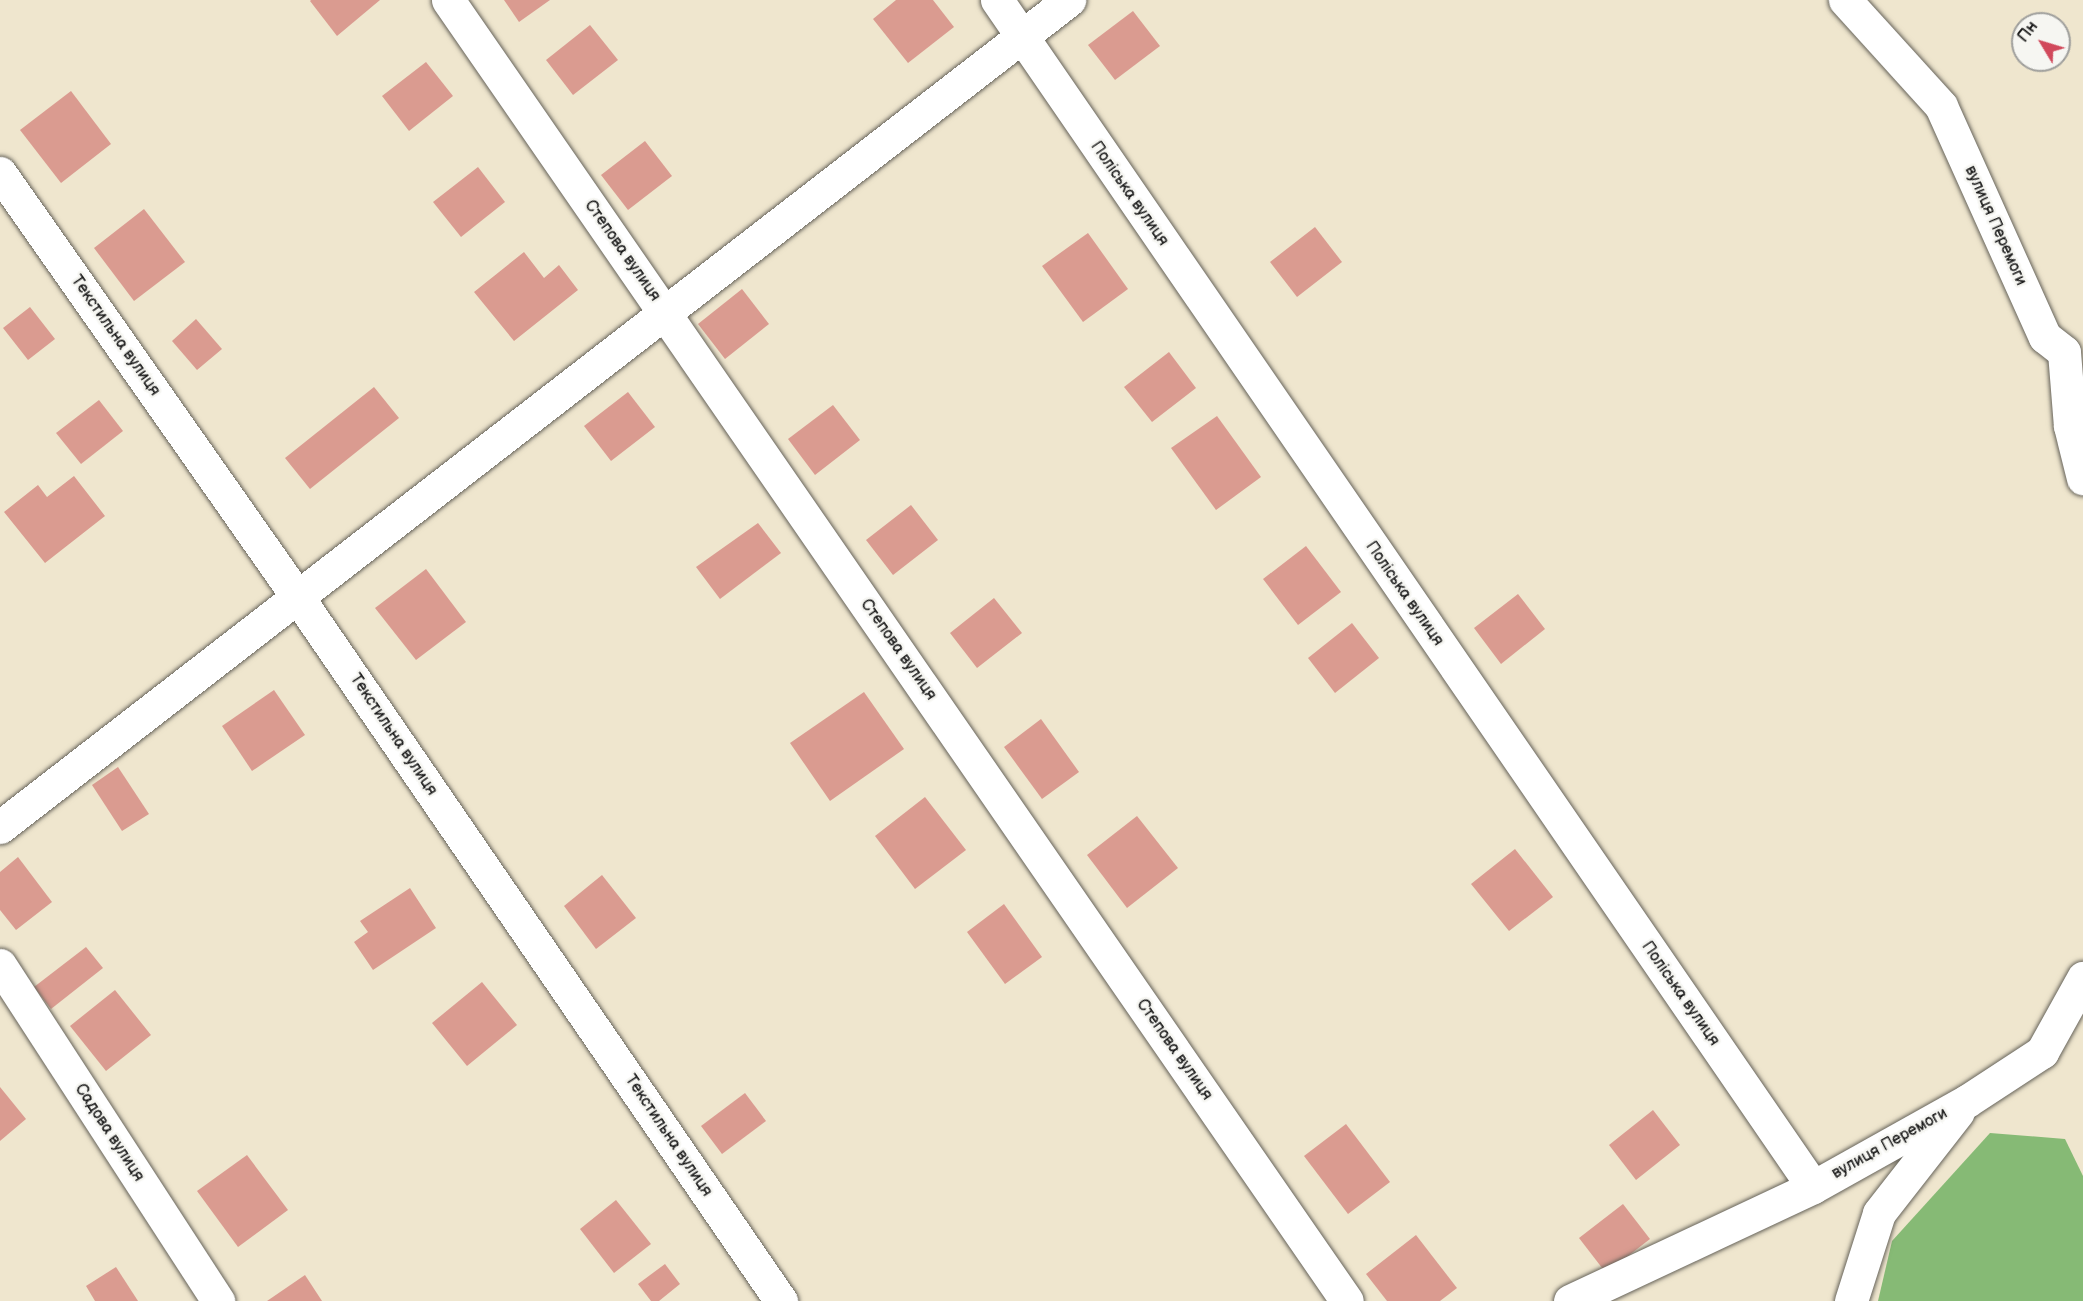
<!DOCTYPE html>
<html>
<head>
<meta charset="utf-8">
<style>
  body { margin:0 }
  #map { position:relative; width:2083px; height:1301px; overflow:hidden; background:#efe6ce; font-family:"Balsamiq Sans",sans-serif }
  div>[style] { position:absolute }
  .forest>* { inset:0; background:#86ba75 }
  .building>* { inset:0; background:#da9b90 }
  .roads { filter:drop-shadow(0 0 2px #66635a) drop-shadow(0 0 2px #66635a) }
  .minor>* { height:33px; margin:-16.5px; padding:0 16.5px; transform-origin:16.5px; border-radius:16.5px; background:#fff }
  span { translate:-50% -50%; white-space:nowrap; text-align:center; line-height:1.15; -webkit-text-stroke:5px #f6f6f2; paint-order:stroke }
  .street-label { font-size:16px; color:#1c1c1c }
  .north { position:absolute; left:2011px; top:12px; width:60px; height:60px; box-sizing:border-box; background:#f6f6f2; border:2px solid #9f9f9c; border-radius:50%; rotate:308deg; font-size:16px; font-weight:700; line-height:24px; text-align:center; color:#1c1c1c }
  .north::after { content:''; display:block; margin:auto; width:21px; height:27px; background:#d1495b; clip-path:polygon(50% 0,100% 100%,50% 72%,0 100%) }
</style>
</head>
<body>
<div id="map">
  <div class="forest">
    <i style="clip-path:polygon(1990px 1133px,2065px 1139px,2083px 1176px,2083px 1301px,1878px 1301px,1892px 1241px)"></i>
  </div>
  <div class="building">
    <i style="clip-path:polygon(380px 0,337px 36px,310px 1px,311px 0)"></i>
    <i style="clip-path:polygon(504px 0,550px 0,519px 22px)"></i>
    <i style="clip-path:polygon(896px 0,933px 0,954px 27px,908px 63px,873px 19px)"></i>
    <i style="clip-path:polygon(1133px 11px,1160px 46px,1115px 80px,1088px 45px)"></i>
    <i style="clip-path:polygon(590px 25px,618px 60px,573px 95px,546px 60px)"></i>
    <i style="clip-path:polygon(426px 62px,453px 96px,409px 131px,382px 96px)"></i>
    <i style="clip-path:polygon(71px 91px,111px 144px,61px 183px,20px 130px)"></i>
    <i style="clip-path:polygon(645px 141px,672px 176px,628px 210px,601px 175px)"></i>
    <i style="clip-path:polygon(478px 167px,505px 202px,461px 237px,433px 202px)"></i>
    <i style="clip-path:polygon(144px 209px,185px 262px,134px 301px,94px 248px)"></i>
    <i style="clip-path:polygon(1315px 227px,1342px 262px,1297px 297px,1270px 262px)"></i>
    <i style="clip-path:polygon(1088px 233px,1128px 289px,1083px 322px,1042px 266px)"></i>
    <i style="clip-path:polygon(524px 252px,544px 278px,559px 265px,578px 290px,514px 341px,474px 292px)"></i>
    <i style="clip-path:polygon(742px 289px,769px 324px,725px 359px,698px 324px)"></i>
    <i style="clip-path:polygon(30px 307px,55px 339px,28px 360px,3px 328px)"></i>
    <i style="clip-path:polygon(196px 319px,222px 349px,197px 370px,172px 341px)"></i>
    <i style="clip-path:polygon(1169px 352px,1196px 388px,1152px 422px,1124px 387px)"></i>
    <i style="clip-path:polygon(374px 387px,399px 418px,310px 489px,285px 458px)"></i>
    <i style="clip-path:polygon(628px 392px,655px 427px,611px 461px,584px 426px)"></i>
    <i style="clip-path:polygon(99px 400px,123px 431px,81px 464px,56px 433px)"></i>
    <i style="clip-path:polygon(833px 405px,860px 440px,815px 475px,788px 439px)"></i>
    <i style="clip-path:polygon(1217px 416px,1261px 477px,1216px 510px,1171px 448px)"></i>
    <i style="clip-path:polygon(74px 476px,105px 516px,45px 563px,4px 512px,38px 485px,47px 497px)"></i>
    <i style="clip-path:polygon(911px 505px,938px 540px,893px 575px,866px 540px)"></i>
    <i style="clip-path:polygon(758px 523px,781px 553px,720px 599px,696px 567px)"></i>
    <i style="clip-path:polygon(1306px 546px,1341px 592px,1298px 625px,1263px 579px)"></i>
    <i style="clip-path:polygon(426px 569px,466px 622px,416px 660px,375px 608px)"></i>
    <i style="clip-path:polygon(1518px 594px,1545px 629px,1501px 664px,1474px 628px)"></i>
    <i style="clip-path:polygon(994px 598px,1022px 633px,977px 668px,950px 633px)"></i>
    <i style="clip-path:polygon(1352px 623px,1379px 658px,1335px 693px,1308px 658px)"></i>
    <i style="clip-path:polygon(274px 690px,305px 735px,252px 771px,222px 726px)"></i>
    <i style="clip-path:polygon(864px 692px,904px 749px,830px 801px,790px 743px)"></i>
    <i style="clip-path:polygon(1041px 719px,1079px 772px,1042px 799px,1004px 747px)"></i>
    <i style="clip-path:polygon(118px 767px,149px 814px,122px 831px,92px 785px)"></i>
    <i style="clip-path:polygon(925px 797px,966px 850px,915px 889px,875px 836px)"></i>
    <i style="clip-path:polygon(1137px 816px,1178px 868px,1127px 908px,1087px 855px)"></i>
    <i style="clip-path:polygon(1515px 849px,1553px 897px,1509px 931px,1471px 884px)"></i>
    <i style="clip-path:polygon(18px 857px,52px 902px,16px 930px,0 910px,0 872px)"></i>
    <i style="clip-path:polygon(602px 875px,636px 918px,596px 949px,564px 906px)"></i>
    <i style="clip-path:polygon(410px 888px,436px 928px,373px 970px,354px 942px,368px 932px,360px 921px)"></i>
    <i style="clip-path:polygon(1004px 904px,1042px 957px,1005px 984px,967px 932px)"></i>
    <i style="clip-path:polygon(86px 947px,103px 968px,51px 1009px,34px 987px)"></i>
    <i style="clip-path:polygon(482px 982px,517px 1025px,467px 1066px,432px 1023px)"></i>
    <i style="clip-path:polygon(115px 990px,151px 1035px,106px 1071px,70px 1026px)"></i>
    <i style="clip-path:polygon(0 1087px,26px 1119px,0 1141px)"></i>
    <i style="clip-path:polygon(745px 1093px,766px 1121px,722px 1154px,701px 1126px)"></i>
    <i style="clip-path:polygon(1653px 1110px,1680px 1145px,1636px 1180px,1609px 1145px)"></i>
    <i style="clip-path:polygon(1346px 1124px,1390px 1182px,1348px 1214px,1304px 1156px)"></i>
    <i style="clip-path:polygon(247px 1155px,288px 1210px,238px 1247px,197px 1191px)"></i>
    <i style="clip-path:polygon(616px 1200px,651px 1244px,614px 1273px,580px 1229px)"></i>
    <i style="clip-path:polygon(1623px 1204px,1650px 1239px,1606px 1273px,1579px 1238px)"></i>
    <i style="clip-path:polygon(1416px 1235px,1457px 1288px,1440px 1301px,1387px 1301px,1366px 1274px)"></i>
    <i style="clip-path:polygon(665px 1264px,680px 1284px,659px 1301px,651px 1301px,638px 1284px)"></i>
    <i style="clip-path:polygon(116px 1267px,138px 1301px,95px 1301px,86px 1286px)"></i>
    <i style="clip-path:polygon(305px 1275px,322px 1301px,267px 1301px)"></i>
  </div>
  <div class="roads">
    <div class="minor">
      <i style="left:448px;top:0;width:1581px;rotate:55.36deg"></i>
      <i style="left:997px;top:0;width:1440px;rotate:55.49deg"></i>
      <i style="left:1845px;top:0;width:143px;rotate:47.8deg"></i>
      <i style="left:1941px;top:106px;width:253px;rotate:65.8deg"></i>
      <i style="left:2045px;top:337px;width:24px;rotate:38deg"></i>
      <i style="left:2064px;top:352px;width:74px;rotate:85.4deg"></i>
      <i style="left:2070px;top:426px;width:54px;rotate:76deg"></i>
      <i style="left:0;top:173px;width:520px;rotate:54.94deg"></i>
      <i style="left:299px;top:599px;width:852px;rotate:55.53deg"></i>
      <i style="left:0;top:827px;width:1352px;rotate:-37.73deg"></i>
      <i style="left:0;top:965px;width:401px;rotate:57deg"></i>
      <i style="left:1570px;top:1301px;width:268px;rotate:-25.1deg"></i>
      <i style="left:1813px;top:1187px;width:176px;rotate:-29.2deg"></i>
      <i style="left:1967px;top:1101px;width:90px;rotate:-33.2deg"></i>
      <i style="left:2042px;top:1052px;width:85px;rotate:-61deg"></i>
      <i style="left:1851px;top:1301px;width:92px;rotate:-72.3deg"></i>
      <i style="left:1879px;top:1213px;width:128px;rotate:-52deg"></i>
    </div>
  </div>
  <div class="street-label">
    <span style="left:1129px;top:194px;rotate:55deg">Поліська вулиця</span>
    <span style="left:1995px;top:226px;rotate:66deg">вулиця Перемоги</span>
    <span style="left:622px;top:251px;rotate:55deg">Степова вулиця</span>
    <span style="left:115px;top:336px;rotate:55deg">Текстильна вулиця</span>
    <span style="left:1404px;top:594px;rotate:55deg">Поліська вулиця</span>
    <span style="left:898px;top:650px;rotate:55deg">Степова вулиця</span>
    <span style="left:393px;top:735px;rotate:56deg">Текстильна вулиця</span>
    <span style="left:1680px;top:994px;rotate:55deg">Поліська вулиця</span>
    <span style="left:1174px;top:1050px;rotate:55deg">Степова вулиця</span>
    <span style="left:109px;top:1133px;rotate:57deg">Садова вулиця</span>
    <span style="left:668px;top:1136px;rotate:56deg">Текстильна вулиця</span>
    <span style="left:1890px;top:1144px;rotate:-29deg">вулиця Перемоги</span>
  </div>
  <div class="north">Пн</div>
</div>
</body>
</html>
